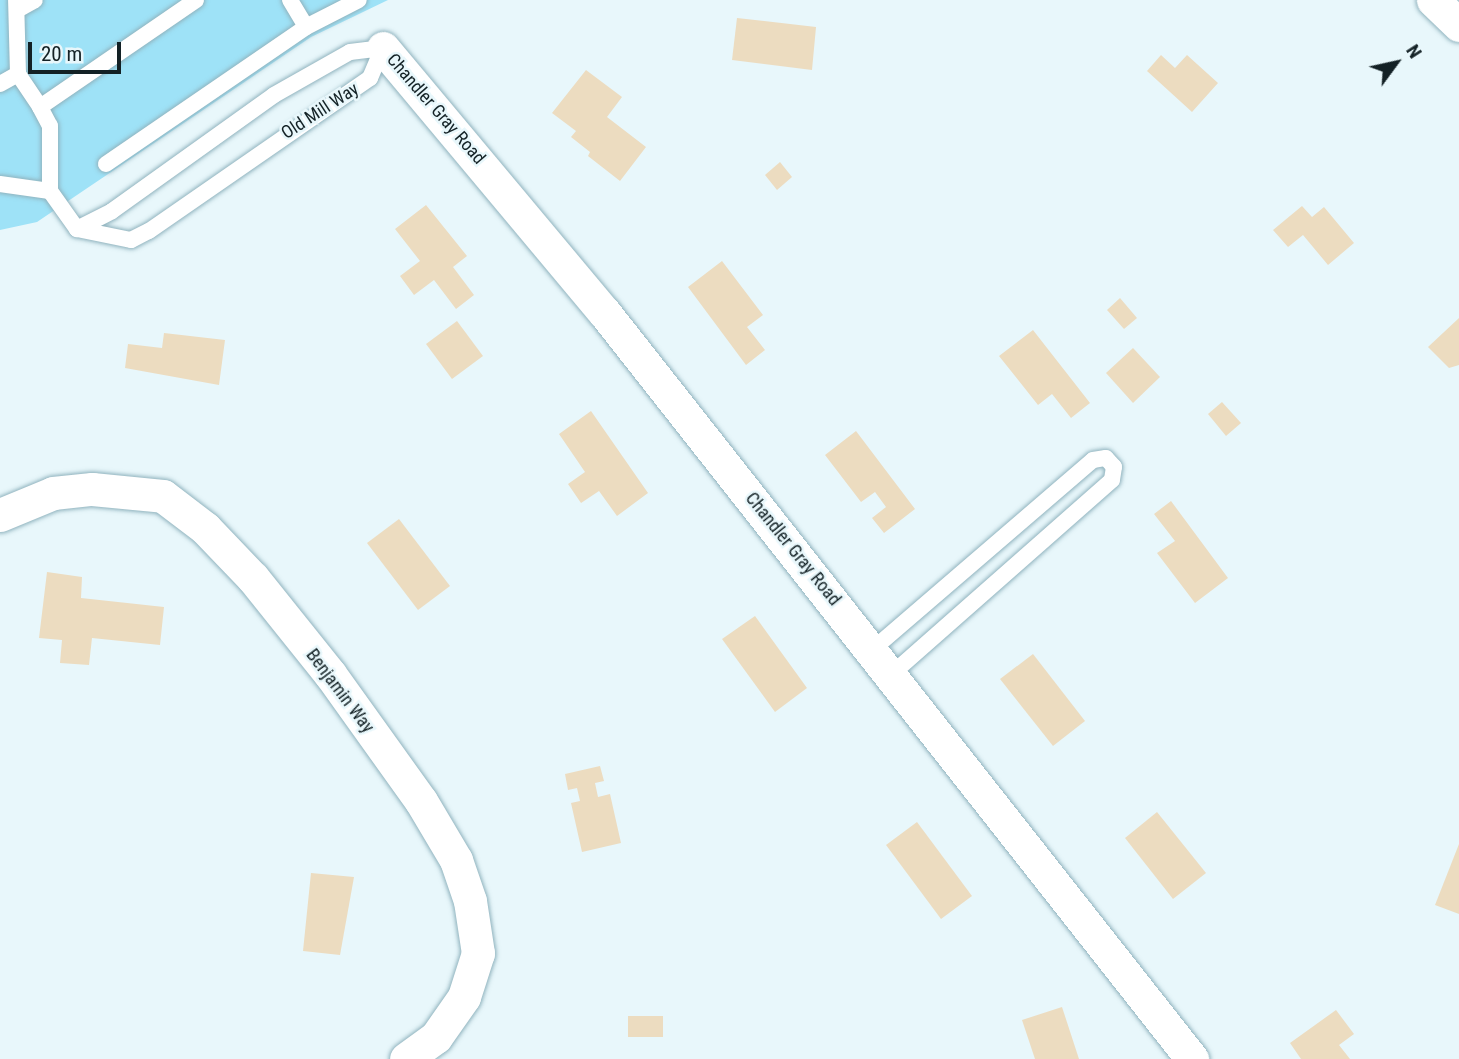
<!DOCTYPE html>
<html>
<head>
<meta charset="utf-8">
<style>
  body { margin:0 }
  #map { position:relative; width:1459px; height:1059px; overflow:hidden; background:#e8f7fb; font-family:"Roboto Condensed",sans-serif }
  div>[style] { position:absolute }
  .green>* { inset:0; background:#9ee2f7 }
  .building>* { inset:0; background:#ecdcc0 }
  .roads { filter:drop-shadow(0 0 2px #90b3be) drop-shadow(0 0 2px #90b3be) }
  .lane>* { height:16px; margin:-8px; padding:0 8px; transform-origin:8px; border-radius:8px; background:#fff }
  .street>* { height:33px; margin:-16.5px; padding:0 16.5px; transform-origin:16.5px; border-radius:16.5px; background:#fff }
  span { translate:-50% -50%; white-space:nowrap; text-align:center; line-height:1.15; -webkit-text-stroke:5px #e8f7fb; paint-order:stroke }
  .street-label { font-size:18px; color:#132125 }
  .north { position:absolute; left:1361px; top:28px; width:70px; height:70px; -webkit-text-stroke:5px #e8f7fb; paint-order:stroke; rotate:57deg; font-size:19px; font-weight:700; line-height:28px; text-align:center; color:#132125 }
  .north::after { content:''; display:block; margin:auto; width:24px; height:32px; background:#132125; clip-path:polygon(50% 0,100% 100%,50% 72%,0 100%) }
  .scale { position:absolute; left:28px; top:42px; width:93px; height:32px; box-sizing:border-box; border:4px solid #132125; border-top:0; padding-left:9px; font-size:21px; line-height:24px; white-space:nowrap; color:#132125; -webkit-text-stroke:5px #e8f7fb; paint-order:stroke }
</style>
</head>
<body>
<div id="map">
  <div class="green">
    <i style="clip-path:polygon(0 0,388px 0,311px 37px,37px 222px,0 230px)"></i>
  </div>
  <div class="building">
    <i style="clip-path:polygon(737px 18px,816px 27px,812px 70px,732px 60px)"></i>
    <i style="clip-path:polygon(1161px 55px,1175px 68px,1187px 55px,1218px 83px,1192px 112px,1147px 71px)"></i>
    <i style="clip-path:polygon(586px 70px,622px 97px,607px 117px,646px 147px,620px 181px,588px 156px,590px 152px,571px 137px,576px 131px,552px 113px)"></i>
    <i style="clip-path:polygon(780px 162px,792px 177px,777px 190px,765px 175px)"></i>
    <i style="clip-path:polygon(426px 205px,467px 256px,453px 267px,474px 295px,456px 309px,434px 280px,414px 295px,400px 276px,420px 261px,395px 229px)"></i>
    <i style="clip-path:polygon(1302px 206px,1312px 217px,1324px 207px,1354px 243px,1328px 265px,1303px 235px,1288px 247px,1273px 230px)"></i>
    <i style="clip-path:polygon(722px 261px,763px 315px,747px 327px,765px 350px,746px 365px,688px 287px)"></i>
    <i style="clip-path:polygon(1120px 298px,1137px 318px,1124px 329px,1107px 310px)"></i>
    <i style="clip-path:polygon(1459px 318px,1459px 365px,1449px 368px,1428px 347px)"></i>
    <i style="clip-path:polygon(457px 321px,483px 356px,452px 379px,426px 344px)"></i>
    <i style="clip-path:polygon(1033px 330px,1090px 403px,1071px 418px,1052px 394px,1038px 405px,999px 356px)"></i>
    <i style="clip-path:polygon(164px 333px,225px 340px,219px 385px,125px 368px,128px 344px,162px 348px)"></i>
    <i style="clip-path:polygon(1133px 348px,1160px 377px,1133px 403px,1106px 373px)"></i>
    <i style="clip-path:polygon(1222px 402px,1241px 423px,1226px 436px,1208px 414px)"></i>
    <i style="clip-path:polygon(591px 411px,648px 493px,617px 516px,599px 491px,581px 503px,568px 484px,585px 472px,559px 434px)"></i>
    <i style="clip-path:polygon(856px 431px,915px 509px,884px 533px,872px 518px,886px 507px,875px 492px,861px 502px,825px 455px)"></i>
    <i style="clip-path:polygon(1171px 501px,1228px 578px,1195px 603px,1157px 553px,1175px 541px,1154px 514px)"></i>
    <i style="clip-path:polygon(399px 519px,450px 586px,418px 610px,367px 543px)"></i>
    <i style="clip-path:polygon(47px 572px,82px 577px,81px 598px,164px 607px,160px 645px,92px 638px,89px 665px,60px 663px,62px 640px,39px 638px)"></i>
    <i style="clip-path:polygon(755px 616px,807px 688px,775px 712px,722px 639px)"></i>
    <i style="clip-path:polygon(1033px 654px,1085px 721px,1053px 746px,1000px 679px)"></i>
    <i style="clip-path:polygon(600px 766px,604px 781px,595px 783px,598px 797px,610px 794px,621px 843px,582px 852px,571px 803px,580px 801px,577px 788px,568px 790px,565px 774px)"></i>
    <i style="clip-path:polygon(1157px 812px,1206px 873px,1173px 899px,1125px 838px)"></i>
    <i style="clip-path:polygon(917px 822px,972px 896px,941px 919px,886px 845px)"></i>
    <i style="clip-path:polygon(1459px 844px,1459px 914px,1435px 905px)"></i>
    <i style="clip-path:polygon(311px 873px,354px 877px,340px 955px,303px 951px)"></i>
    <i style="clip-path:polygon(1062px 1007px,1079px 1059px,1035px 1059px,1022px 1020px)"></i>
    <i style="clip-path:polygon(1336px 1010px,1354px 1034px,1339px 1045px,1350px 1059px,1301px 1059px,1290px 1043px)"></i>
    <i style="clip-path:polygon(628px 1016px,663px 1016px,663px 1037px,628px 1037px)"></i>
  </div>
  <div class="roads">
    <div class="lane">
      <i style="left:290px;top:0;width:31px;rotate:59deg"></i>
      <i style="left:19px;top:9px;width:18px;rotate:-29deg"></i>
      <i style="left:18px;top:74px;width:40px;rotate:56deg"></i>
      <i style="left:0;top:84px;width:21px;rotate:-29deg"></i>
      <i style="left:18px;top:74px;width:74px;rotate:-91.5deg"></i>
      <i style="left:106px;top:164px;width:242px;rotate:-34.4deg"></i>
      <i style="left:306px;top:27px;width:59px;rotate:-27deg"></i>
      <i style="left:0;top:184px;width:50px;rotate:8deg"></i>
      <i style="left:50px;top:191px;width:47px;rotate:54.6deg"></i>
      <i style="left:50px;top:191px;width:65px;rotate:-90deg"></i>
      <i style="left:50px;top:126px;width:21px;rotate:-118deg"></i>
      <i style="left:40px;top:107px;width:189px;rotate:-34.4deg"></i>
      <i style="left:77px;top:229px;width:55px;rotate:11.5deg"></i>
      <i style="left:131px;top:240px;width:20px;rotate:-27deg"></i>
      <i style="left:149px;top:231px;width:269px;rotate:-34.7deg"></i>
      <i style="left:370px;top:78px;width:33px;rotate:-67deg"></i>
      <i style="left:77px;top:229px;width:39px;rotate:-27deg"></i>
      <i style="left:112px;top:211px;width:199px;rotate:-35.6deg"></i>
      <i style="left:274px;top:95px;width:87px;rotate:-29.5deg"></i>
      <i style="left:350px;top:52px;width:33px;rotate:-7deg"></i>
      <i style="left:872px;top:650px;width:291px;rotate:-40.7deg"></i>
      <i style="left:1093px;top:460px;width:13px;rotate:-9deg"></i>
      <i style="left:1106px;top:458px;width:12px;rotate:48deg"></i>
      <i style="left:1114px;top:467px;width:13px;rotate:99deg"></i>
      <i style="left:1112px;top:480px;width:295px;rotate:138.6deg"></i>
    </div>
    <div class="street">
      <i style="left:1433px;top:0;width:36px;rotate:44deg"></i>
      <i style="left:383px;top:48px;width:344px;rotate:50.1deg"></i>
      <i style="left:604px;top:312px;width:951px;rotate:51.79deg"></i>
      <i style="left:0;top:515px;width:57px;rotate:-22.5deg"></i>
      <i style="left:53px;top:493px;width:39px;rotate:-6deg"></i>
      <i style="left:92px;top:489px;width:71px;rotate:5.6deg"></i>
      <i style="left:163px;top:496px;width:53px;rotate:37.3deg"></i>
      <i style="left:205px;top:528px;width:69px;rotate:46.2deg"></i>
      <i style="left:253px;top:578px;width:123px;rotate:51.3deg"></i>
      <i style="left:330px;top:674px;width:156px;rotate:54.4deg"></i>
      <i style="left:421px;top:801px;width:69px;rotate:59.3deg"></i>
      <i style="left:456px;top:860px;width:43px;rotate:71.1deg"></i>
      <i style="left:470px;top:901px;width:53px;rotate:81.3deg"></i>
      <i style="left:478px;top:953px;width:46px;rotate:107.7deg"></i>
      <i style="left:464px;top:997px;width:49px;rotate:125deg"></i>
      <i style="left:436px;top:1037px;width:37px;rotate:144deg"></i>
    </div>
  </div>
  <div class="street-label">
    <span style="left:436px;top:109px;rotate:49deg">Chandler Gray Road</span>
    <span style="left:320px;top:111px;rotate:-33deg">Old Mill Way</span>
    <span style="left:793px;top:549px;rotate:51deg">Chandler Gray Road</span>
    <span style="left:340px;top:691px;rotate:53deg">Benjamin Way</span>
  </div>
  <div class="north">N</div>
  <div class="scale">20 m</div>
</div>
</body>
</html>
